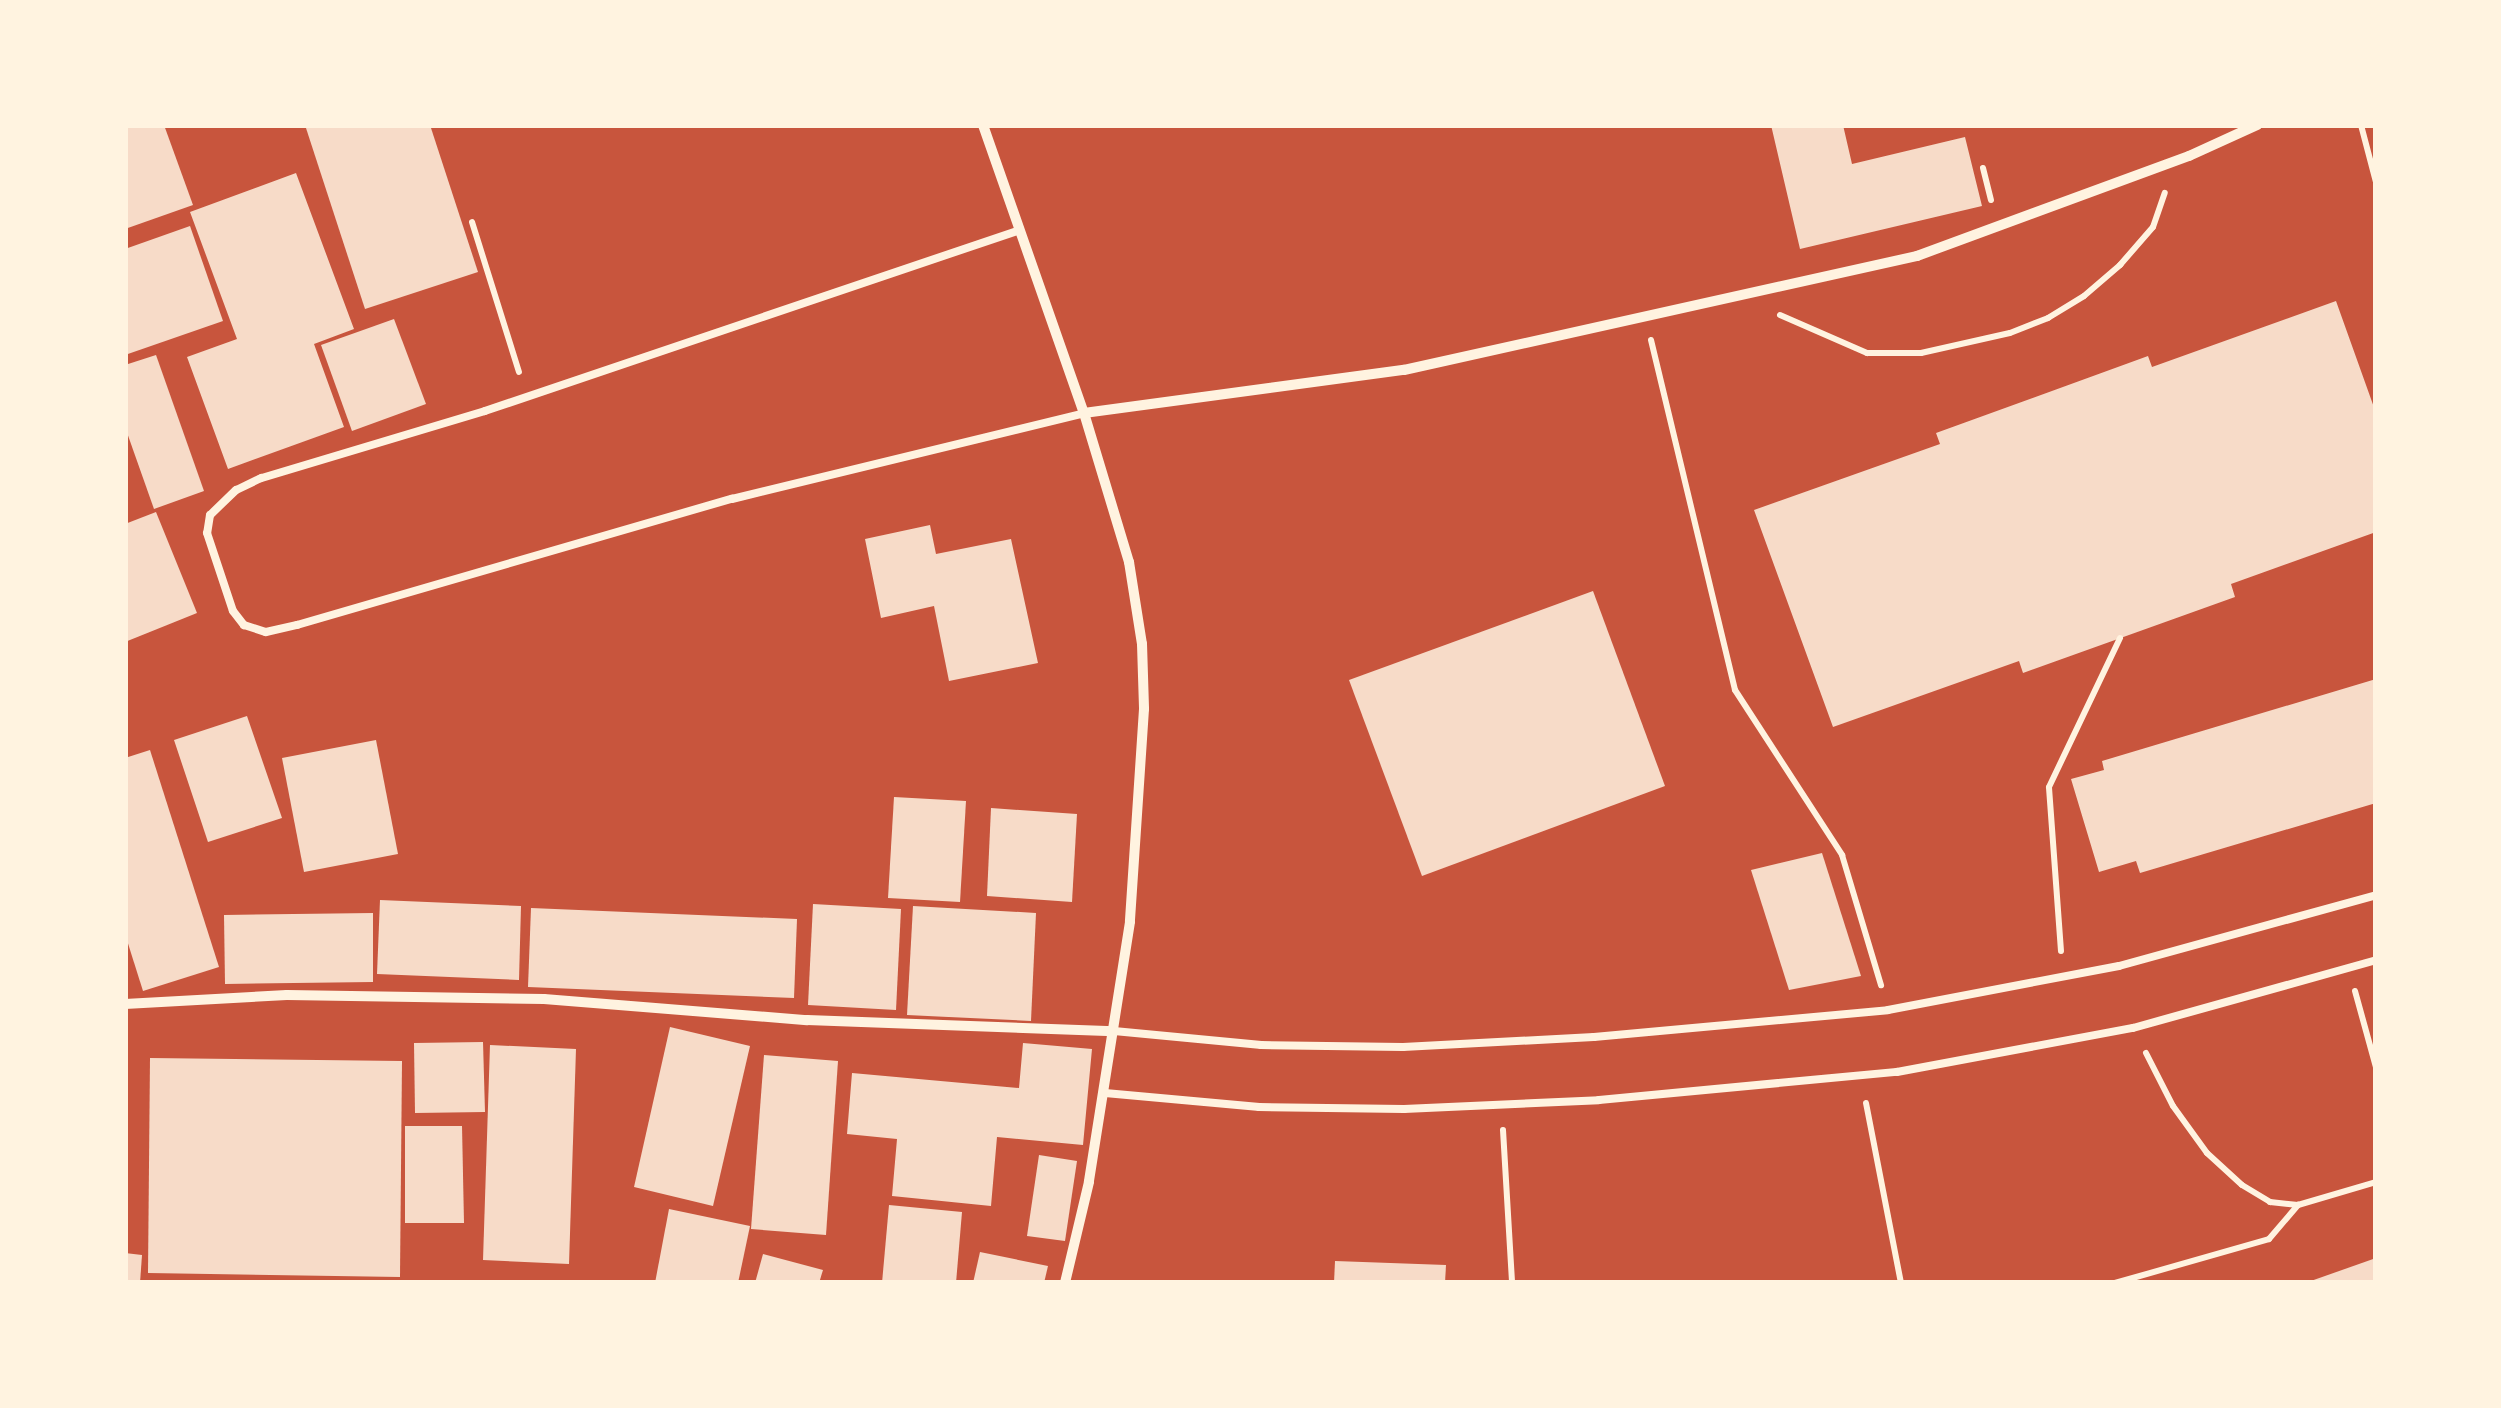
<!DOCTYPE html>
<html>
<head>
<meta charset="utf-8">
<style>
  body { margin:0 }
  #map { position:relative; width:2501px; height:1408px; overflow:hidden; background:#c8553d; font-family:Karla,sans-serif }
  div>[style] { position:absolute }
  .building>* { inset:0; background:#f7dbc8 }
  .path>* { height:6px; margin:-3px; padding:0 3px; transform-origin:3px; border-radius:3px; background:#fff3e0 }
  .service>* { height:8px; margin:-4px; padding:0 4px; transform-origin:4px; border-radius:4px; background:#fff3e0 }
  .minor>* { height:10px; margin:-5px; padding:0 5px; transform-origin:5px; border-radius:5px; background:#fff3e0 }
  span { translate:-50% -50%; white-space:nowrap; text-align:center; line-height:1.15; -webkit-text-stroke:10px #fff3e0; paint-order:stroke }
  .frame { position:absolute; inset:0; border:128px solid #fff3e0; pointer-events:none }
</style>
</head>
<body>
<div id="map">
  <div class="building">
    <i style="clip-path:polygon(125px 125px,164px 125px,193px 205px,125px 229px)"></i>
    <i style="clip-path:polygon(305px 125px,430px 125px,478px 272px,365px 309px)"></i>
    <i style="clip-path:polygon(1771px 125px,1843px 125px,1852px 164px,1965px 137px,1982px 206px,1800px 249px)"></i>
    <i style="clip-path:polygon(296px 173px,354px 329px,314px 344px,344px 427px,228px 469px,187px 357px,237px 339px,190px 212px)"></i>
    <i style="clip-path:polygon(190px 226px,223px 321px,125px 355px,125px 249px)"></i>
    <i style="clip-path:polygon(2336px 301px,2376px 413px,2376px 532px,2231px 584px,2235px 597px,2023px 673px,2019px 661px,1833px 727px,1754px 510px,1940px 444px,1936px 433px,2148px 356px,2152px 367px)"></i>
    <i style="clip-path:polygon(394px 319px,426px 404px,352px 431px,321px 345px)"></i>
    <i style="clip-path:polygon(156px 355px,204px 491px,154px 509px,125px 427px,125px 365px)"></i>
    <i style="clip-path:polygon(156px 512px,197px 613px,125px 642px,125px 524px)"></i>
    <i style="clip-path:polygon(930px 525px,936px 554px,1011px 539px,1038px 663px,949px 681px,934px 606px,881px 618px,865px 539px)"></i>
    <i style="clip-path:polygon(1593px 591px,1665px 786px,1422px 876px,1349px 680px)"></i>
    <i style="clip-path:polygon(2376px 679px,2376px 803px,2140px 873px,2136px 861px,2099px 872px,2071px 779px,2104px 770px,2102px 761px)"></i>
    <i style="clip-path:polygon(247px 716px,282px 818px,208px 842px,174px 740px)"></i>
    <i style="clip-path:polygon(376px 740px,398px 854px,304px 872px,282px 758px)"></i>
    <i style="clip-path:polygon(150px 750px,219px 967px,143px 991px,125px 934px,125px 758px)"></i>
    <i style="clip-path:polygon(894px 797px,966px 801px,960px 902px,888px 898px)"></i>
    <i style="clip-path:polygon(991px 808px,1077px 814px,1072px 902px,987px 896px)"></i>
    <i style="clip-path:polygon(1822px 853px,1861px 976px,1789px 990px,1751px 870px)"></i>
    <i style="clip-path:polygon(380px 900px,521px 906px,519px 980px,377px 974px)"></i>
    <i style="clip-path:polygon(813px 904px,901px 909px,896px 1010px,808px 1005px)"></i>
    <i style="clip-path:polygon(913px 906px,1036px 913px,1031px 1021px,907px 1015px)"></i>
    <i style="clip-path:polygon(531px 908px,797px 919px,794px 998px,528px 987px)"></i>
    <i style="clip-path:polygon(373px 913px,373px 982px,225px 984px,224px 915px)"></i>
    <i style="clip-path:polygon(670px 1027px,750px 1046px,713px 1206px,634px 1187px)"></i>
    <i style="clip-path:polygon(483px 1042px,485px 1112px,415px 1113px,414px 1043px)"></i>
    <i style="clip-path:polygon(1023px 1043px,1092px 1049px,1083px 1145px,997px 1137px,991px 1206px,892px 1196px,897px 1139px,847px 1134px,852px 1073px,1019px 1088px)"></i>
    <i style="clip-path:polygon(490px 1045px,576px 1049px,569px 1264px,483px 1260px)"></i>
    <i style="clip-path:polygon(764px 1055px,838px 1061px,826px 1235px,751px 1229px)"></i>
    <i style="clip-path:polygon(150px 1058px,402px 1061px,400px 1277px,148px 1273px)"></i>
    <i style="clip-path:polygon(405px 1126px,462px 1126px,464px 1223px,405px 1223px)"></i>
    <i style="clip-path:polygon(1039px 1155px,1077px 1161px,1065px 1241px,1027px 1236px)"></i>
    <i style="clip-path:polygon(889px 1205px,962px 1212px,956px 1283px,882px 1283px)"></i>
    <i style="clip-path:polygon(669px 1209px,750px 1226px,738px 1283px,655px 1283px)"></i>
    <i style="clip-path:polygon(980px 1252px,1048px 1266px,1044px 1283px,973px 1283px)"></i>
    <i style="clip-path:polygon(125px 1253px,142px 1255px,140px 1283px,125px 1283px)"></i>
    <i style="clip-path:polygon(763px 1254px,823px 1270px,819px 1283px,755px 1283px)"></i>
    <i style="clip-path:polygon(2376px 1258px,2376px 1283px,2308px 1283px,2308px 1282px)"></i>
    <i style="clip-path:polygon(1335px 1261px,1446px 1265px,1445px 1283px,1334px 1283px)"></i>
  </div>
  <div class="path">
    <i style="left:2361px;top:125px;width:59px;rotate:75.3deg"></i>
    <i style="left:1983px;top:168px;width:33px;rotate:76deg"></i>
    <i style="left:472px;top:222px;width:157px;rotate:72.6deg"></i>
    <i style="left:1780px;top:315px;width:95px;rotate:23.6deg"></i>
    <i style="left:1867px;top:353px;width:54px"></i>
    <i style="left:1921px;top:353px;width:91px;rotate:-12.7deg"></i>
    <i style="left:2010px;top:333px;width:41px;rotate:-21.5deg"></i>
    <i style="left:2048px;top:318px;width:42px;rotate:-31.4deg"></i>
    <i style="left:2084px;top:296px;width:48px;rotate:-40.7deg"></i>
    <i style="left:2120px;top:265px;width:50px;rotate:-49deg"></i>
    <i style="left:2153px;top:227px;width:36px;rotate:-71deg"></i>
    <i style="left:1651px;top:340px;width:360px;rotate:76.5deg"></i>
    <i style="left:1735px;top:690px;width:197px;rotate:57deg"></i>
    <i style="left:1842px;top:855px;width:136px;rotate:73.3deg"></i>
    <i style="left:2061px;top:951px;width:164px;rotate:-94.2deg"></i>
    <i style="left:2049px;top:787px;width:165px;rotate:-64.5deg"></i>
    <i style="left:2355px;top:991px;width:79px;rotate:74.6deg"></i>
    <i style="left:2146px;top:1053px;width:59px;rotate:63deg"></i>
    <i style="left:2173px;top:1106px;width:58px;rotate:54.1deg"></i>
    <i style="left:2207px;top:1153px;width:47px;rotate:42.4deg"></i>
    <i style="left:2242px;top:1185px;width:33px;rotate:31deg"></i>
    <i style="left:2270px;top:1202px;width:28px;rotate:6deg"></i>
    <i style="left:2298px;top:1205px;width:81px;rotate:-16.4deg"></i>
    <i style="left:1866px;top:1103px;width:183px;rotate:79deg"></i>
    <i style="left:1503px;top:1130px;width:153px;rotate:86.6deg"></i>
    <i style="left:2115px;top:1283px;width:160px;rotate:-15.9deg"></i>
    <i style="left:2269px;top:1239px;width:45px;rotate:-49.5deg"></i>
  </div>
  <div class="service">
    <i style="left:1020px;top:230px;width:565px;rotate:161.31deg"></i>
    <i style="left:485px;top:411px;width:234px;rotate:163.3deg"></i>
    <i style="left:261px;top:478px;width:28px;rotate:154deg"></i>
    <i style="left:236px;top:490px;width:36px;rotate:136deg"></i>
    <i style="left:210px;top:515px;width:18px;rotate:99deg"></i>
    <i style="left:207px;top:533px;width:82px;rotate:71.6deg"></i>
    <i style="left:233px;top:611px;width:18px;rotate:52deg"></i>
    <i style="left:244px;top:625px;width:23px;rotate:18deg"></i>
    <i style="left:266px;top:632px;width:32px;rotate:-13deg"></i>
    <i style="left:297px;top:625px;width:453px;rotate:-16.2deg"></i>
    <i style="left:732px;top:499px;width:362px;rotate:-13.7deg"></i>
    <i style="left:1114px;top:1031px;width:148px;rotate:5.4deg"></i>
    <i style="left:1261px;top:1045px;width:142px;rotate:0.8deg"></i>
    <i style="left:1403px;top:1047px;width:191px;rotate:-3deg"></i>
    <i style="left:1594px;top:1037px;width:295px;rotate:-5.2deg"></i>
    <i style="left:1888px;top:1010px;width:235px;rotate:-10.8deg"></i>
    <i style="left:2119px;top:966px;width:267px;rotate:-15.4deg"></i>
    <i style="left:1105px;top:1093px;width:155px;rotate:5.2deg"></i>
    <i style="left:1259px;top:1107px;width:145px;rotate:0.8deg"></i>
    <i style="left:1404px;top:1109px;width:195px;rotate:-2.6deg"></i>
    <i style="left:1599px;top:1100px;width:299px;rotate:-5.4deg"></i>
    <i style="left:1897px;top:1072px;width:240px;rotate:-10.6deg"></i>
    <i style="left:2133px;top:1028px;width:252px;rotate:-15.6deg"></i>
  </div>
  <div class="minor">
    <i style="left:983px;top:125px;width:305px;rotate:70.7deg"></i>
    <i style="left:1084px;top:413px;width:156px;rotate:73.2deg"></i>
    <i style="left:1129px;top:562px;width:83px;rotate:81deg"></i>
    <i style="left:1142px;top:644px;width:65px;rotate:88.2deg"></i>
    <i style="left:1144px;top:709px;width:213px;rotate:93.8deg"></i>
    <i style="left:1130px;top:922px;width:263px;rotate:99deg"></i>
    <i style="left:1089px;top:1182px;width:104px;rotate:103.4deg"></i>
    <i style="left:1084px;top:413px;width:323px;rotate:-7.7deg"></i>
    <i style="left:1404px;top:370px;width:526px;rotate:-12.53deg"></i>
    <i style="left:1917px;top:256px;width:290px;rotate:-20.2deg"></i>
    <i style="left:2189px;top:156px;width:75px;rotate:-24.5deg"></i>
    <i style="left:125px;top:1004px;width:162px;rotate:-3.2deg"></i>
    <i style="left:287px;top:995px;width:257px;rotate:0.9deg"></i>
    <i style="left:544px;top:999px;width:264px;rotate:4.6deg"></i>
    <i style="left:807px;top:1020px;width:307px;rotate:2.1deg"></i>
  </div>
  <div class="frame"></div>
</div>
</body>
</html>
